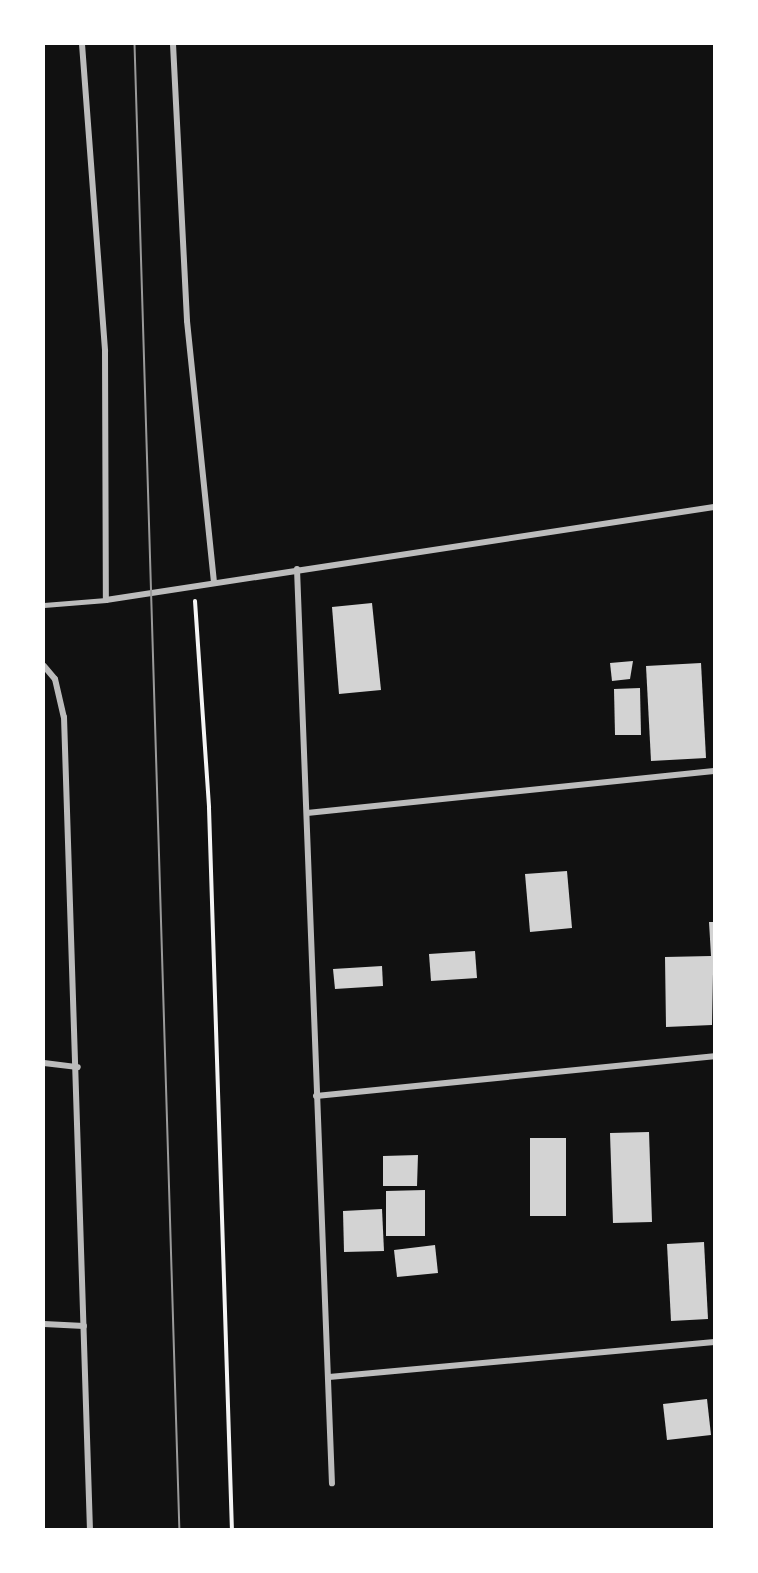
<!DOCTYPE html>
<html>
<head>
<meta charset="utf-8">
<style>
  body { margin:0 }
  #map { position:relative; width:758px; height:1573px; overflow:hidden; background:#111; font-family:Ubuntu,sans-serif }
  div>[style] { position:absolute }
  .building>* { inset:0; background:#d3d3d3 }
  .path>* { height:4px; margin:-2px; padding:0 2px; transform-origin:2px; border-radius:2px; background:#f5f5f5 }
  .service>* { height:4.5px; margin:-2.25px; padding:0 2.25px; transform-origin:2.25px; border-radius:2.25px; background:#bcbcbc }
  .minor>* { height:6px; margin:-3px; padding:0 3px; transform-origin:3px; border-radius:3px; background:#bcbcbc }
  .tram>* { height:1.5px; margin:-0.75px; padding:0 0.75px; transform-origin:0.75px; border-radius:0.75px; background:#9a9a9a }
  span { translate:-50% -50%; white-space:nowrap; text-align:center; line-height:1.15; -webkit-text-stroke:5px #fff; paint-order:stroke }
  .frame { position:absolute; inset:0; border:45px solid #fff; pointer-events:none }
</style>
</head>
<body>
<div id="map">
  <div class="building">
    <i style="clip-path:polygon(372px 603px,381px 690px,339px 694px,332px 607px)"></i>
    <i style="clip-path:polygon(633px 661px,630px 679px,612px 681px,610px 663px)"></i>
    <i style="clip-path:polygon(701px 663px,706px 758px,651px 761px,646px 666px)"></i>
    <i style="clip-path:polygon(640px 688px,641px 735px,615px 735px,614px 689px)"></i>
    <i style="clip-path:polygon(567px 871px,572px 928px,530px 932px,525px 874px)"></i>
    <i style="clip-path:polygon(709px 922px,714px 922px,712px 1025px,666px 1027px,665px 957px,711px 956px)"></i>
    <i style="clip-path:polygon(475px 951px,477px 978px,431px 981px,429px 954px)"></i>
    <i style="clip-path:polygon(382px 966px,383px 986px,335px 989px,333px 969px)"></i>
    <i style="clip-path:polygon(649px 1132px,652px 1222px,613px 1223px,610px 1133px)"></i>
    <i style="clip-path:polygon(530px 1138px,566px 1138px,566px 1216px,530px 1216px)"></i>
    <i style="clip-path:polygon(418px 1155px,417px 1186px,383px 1186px,383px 1156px)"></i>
    <i style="clip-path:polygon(425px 1190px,425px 1236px,386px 1236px,386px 1191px)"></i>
    <i style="clip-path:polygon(382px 1209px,384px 1251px,344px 1252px,343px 1211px)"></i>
    <i style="clip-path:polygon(704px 1242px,708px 1319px,671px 1321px,667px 1244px)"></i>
    <i style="clip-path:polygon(435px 1245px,438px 1273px,397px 1277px,394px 1250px)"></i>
    <i style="clip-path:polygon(707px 1399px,711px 1435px,667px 1440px,663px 1404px)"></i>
  </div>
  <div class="path">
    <i style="left:195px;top:601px;width:207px;rotate:86.1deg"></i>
    <i style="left:209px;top:808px;width:722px;rotate:88.18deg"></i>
  </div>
  <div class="service">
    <i style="left:44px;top:605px;width:62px;rotate:-4.6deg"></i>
  </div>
  <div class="minor">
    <i style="left:82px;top:44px;width:308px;rotate:85.7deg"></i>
    <i style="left:105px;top:351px;width:249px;rotate:89.8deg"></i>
    <i style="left:106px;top:600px;width:615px;rotate:-8.7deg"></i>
    <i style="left:173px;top:44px;width:277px;rotate:87.1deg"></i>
    <i style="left:187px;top:321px;width:262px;rotate:84.1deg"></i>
    <i style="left:297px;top:569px;width:915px;rotate:87.81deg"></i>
    <i style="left:44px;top:666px;width:17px;rotate:50deg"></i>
    <i style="left:55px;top:679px;width:39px;rotate:77deg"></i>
    <i style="left:64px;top:717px;width:813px;rotate:88.17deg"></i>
    <i style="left:307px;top:813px;width:409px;rotate:-5.9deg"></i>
    <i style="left:44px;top:1063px;width:34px;rotate:7deg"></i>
    <i style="left:316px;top:1096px;width:400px;rotate:-5.7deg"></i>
    <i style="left:44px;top:1324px;width:40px;rotate:2.9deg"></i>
    <i style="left:329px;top:1377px;width:387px;rotate:-5.2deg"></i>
  </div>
  <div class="tram">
    <i style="left:135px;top:44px;width:1487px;rotate:88.27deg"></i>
  </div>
  <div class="frame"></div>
</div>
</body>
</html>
